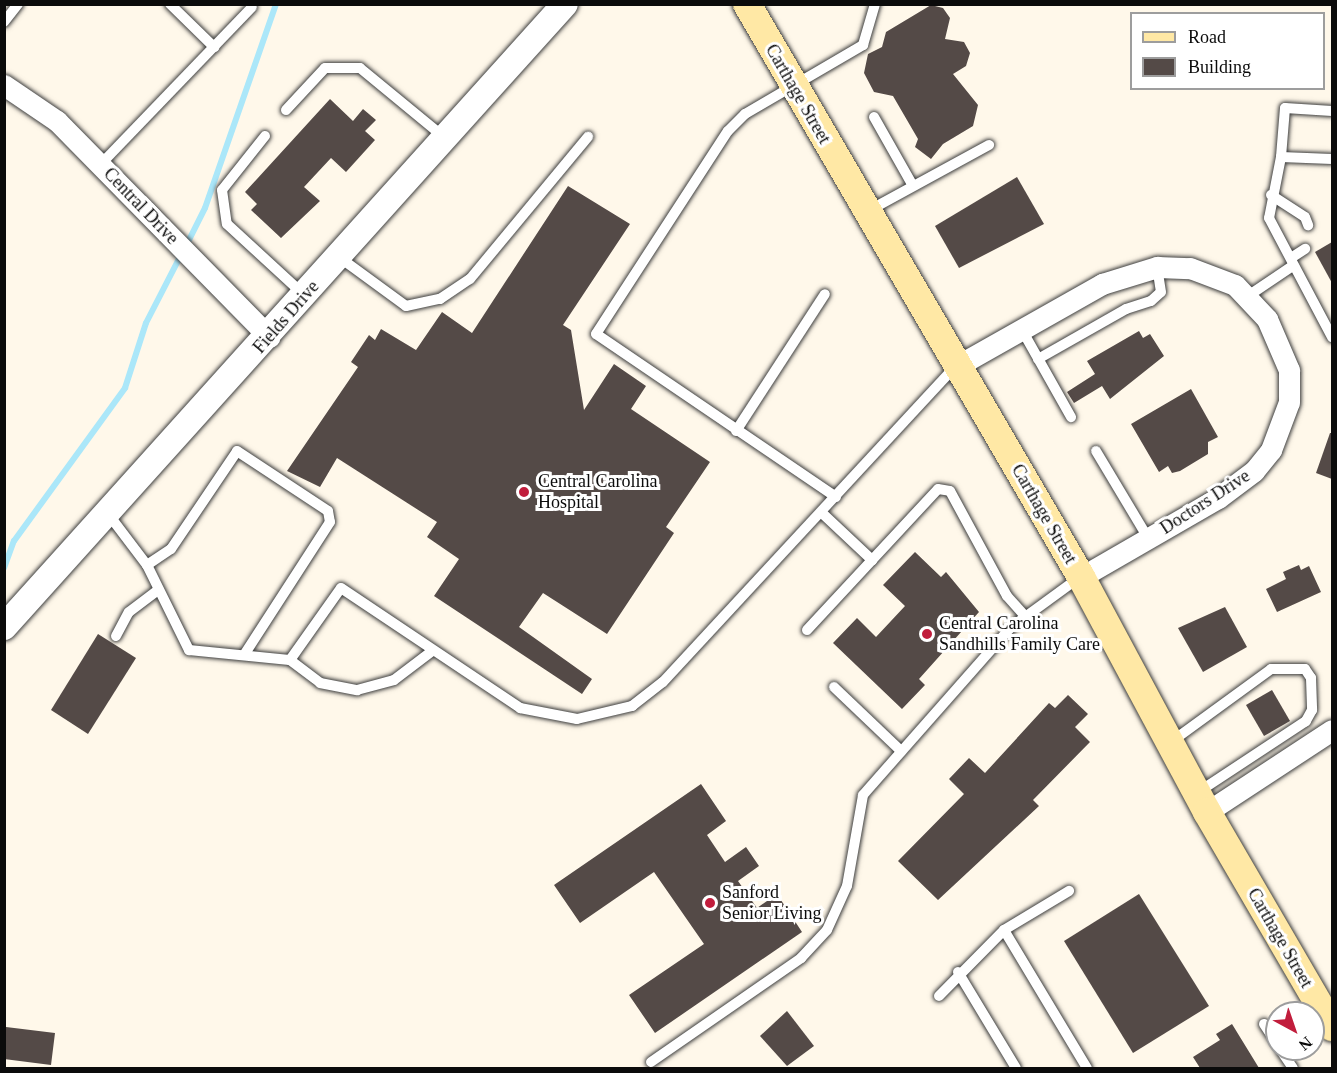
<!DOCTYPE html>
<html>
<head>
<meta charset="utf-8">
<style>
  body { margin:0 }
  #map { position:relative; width:1337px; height:1073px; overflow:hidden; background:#fff8ea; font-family:"Times New Roman",serif }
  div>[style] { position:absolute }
  .stream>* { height:6px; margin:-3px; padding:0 3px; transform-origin:3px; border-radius:3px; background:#abe7f9 }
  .building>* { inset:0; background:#544a47 }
  .roads { filter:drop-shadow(0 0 2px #3e3e3e) drop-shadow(0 0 2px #3e3e3e) }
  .service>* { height:10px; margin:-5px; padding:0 5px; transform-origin:5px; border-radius:5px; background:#fff }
  .minor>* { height:21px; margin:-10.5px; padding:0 10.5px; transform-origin:10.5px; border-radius:10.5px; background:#fff }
  .tertiary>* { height:26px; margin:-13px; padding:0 13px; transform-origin:13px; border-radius:13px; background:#fff }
  .secondary>* { height:28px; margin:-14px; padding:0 14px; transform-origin:14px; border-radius:14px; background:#ffe8a5 }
  .dots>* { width:16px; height:16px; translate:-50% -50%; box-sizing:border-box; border:3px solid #fff; border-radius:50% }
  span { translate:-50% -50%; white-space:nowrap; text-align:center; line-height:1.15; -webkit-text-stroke:6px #fff; paint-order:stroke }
  .street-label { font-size:18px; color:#0b0b0b }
  .poi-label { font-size:18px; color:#0b0b0b }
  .left { translate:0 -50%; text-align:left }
  .frame { position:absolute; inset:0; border:6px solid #0b0b0b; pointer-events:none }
  .legend { position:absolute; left:1130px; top:12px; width:195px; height:78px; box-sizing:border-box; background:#fff; border:2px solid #9d9d9d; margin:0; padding:8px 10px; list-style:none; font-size:18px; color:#0b0b0b }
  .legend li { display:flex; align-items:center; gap:12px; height:30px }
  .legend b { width:30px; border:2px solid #9d9d9d }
  .north { position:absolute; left:1265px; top:1001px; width:60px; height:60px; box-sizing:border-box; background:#fff; border:2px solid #9d9d9d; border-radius:50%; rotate:140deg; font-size:16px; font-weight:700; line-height:24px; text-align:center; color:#0b0b0b }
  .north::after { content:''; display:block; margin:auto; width:21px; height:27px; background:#c11d3c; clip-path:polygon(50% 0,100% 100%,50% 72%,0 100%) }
</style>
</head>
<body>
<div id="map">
  <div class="stream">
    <i style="left:186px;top:246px;width:42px;rotate:-63.4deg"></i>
    <i style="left:205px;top:208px;width:216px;rotate:-70.8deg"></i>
    <i style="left:4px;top:568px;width:29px;rotate:-70deg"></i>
    <i style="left:14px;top:541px;width:189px;rotate:-54deg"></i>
    <i style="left:125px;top:388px;width:68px;rotate:-72.1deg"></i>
    <i style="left:146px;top:323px;width:76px;rotate:-62.8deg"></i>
  </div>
  <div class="building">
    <i style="clip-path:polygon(931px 5px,943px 8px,950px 18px,945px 39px,964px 42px,970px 53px,966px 66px,953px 74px,978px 105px,973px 126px,943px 144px,931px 159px,915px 147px,918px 139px,893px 96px,874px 92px,864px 73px,868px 54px,882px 47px,886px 32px)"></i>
    <i style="clip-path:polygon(330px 99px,353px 121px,363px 109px,376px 120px,365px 131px,375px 140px,346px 172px,331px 158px,304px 187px,320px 201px,281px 238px,251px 210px,257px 204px,245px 192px)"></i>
    <i style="clip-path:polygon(1017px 177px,1044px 224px,959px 268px,935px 226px)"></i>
    <i style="clip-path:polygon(568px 186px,630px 224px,563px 325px,571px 330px,584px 410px,614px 364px,646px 386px,631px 409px,710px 462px,666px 527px,674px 533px,607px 634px,543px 593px,519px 627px,592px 679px,582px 694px,434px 596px,459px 559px,427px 537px,437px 522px,337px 458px,320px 487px,287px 471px,358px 367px,351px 362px,369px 335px,375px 340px,381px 329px,416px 350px,442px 312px,472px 333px)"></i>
    <i style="clip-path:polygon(1332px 242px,1332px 283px,1315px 252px)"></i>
    <i style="clip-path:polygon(1139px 331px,1143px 338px,1150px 334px,1164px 356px,1110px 399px,1102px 386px,1074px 403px,1067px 392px,1095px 374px,1087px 361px)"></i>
    <i style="clip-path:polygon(1191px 389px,1218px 437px,1208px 442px,1208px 454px,1180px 471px,1172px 473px,1168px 466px,1159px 472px,1131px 424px)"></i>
    <i style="clip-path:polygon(1330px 433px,1332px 433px,1332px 479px,1316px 473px)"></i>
    <i style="clip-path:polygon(915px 552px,941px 577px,946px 572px,979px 612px,919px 679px,925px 685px,902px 709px,833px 643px,857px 618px,876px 637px,905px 606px,883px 585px)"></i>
    <i style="clip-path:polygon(1299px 565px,1301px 570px,1309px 566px,1321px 592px,1277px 612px,1266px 589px,1286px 579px,1283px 572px)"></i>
    <i style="clip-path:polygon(1225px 607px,1247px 647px,1203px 672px,1178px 628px)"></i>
    <i style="clip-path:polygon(98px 634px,136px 658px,88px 734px,51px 710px)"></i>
    <i style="clip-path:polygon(1272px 690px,1290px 721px,1264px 736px,1246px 705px)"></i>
    <i style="clip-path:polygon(1068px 695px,1088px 714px,1075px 727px,1090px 742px,1033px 800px,1039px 806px,938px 900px,898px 861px,964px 794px,949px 779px,969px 758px,985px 773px,1049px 703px,1055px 708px)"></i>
    <i style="clip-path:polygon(701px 784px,726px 821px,707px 835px,725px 862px,746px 847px,759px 866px,738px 881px,757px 908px,777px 894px,802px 932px,655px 1033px,629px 995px,704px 944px,654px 872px,580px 923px,554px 885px)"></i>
    <i style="clip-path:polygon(1139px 894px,1209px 1006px,1133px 1053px,1064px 941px)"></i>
    <i style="clip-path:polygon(787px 1011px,814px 1046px,787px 1066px,760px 1036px)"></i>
    <i style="clip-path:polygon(1232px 1024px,1259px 1068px,1200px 1068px,1193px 1057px,1220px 1040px,1216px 1034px)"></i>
    <i style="clip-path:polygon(6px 1027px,55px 1033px,51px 1065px,4px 1059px)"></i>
  </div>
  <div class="roads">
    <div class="service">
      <i style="left:170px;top:4px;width:62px;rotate:44.3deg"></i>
      <i style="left:4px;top:22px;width:23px;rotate:-52deg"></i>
      <i style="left:286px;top:110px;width:57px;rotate:-47.1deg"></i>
      <i style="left:325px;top:68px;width:35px"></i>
      <i style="left:360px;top:68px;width:110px;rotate:39.5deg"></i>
      <i style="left:1332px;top:111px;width:47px;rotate:-176.3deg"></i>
      <i style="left:1285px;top:108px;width:49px;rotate:94.7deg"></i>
      <i style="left:1281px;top:157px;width:51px;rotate:2.2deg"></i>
      <i style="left:874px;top:117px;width:79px;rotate:60.5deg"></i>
      <i style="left:265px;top:136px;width:69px;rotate:128.5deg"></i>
      <i style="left:222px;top:190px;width:34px;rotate:82deg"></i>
      <i style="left:227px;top:224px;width:103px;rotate:42.6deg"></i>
      <i style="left:1281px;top:157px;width:62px;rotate:101.1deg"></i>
      <i style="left:1269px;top:218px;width:135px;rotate:62.1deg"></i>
      <i style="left:100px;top:165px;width:219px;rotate:-46.1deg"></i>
      <i style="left:1271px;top:195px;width:40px;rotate:32.9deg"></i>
      <i style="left:1305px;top:217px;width:9px;rotate:69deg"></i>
      <i style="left:868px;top:211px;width:138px;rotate:-28.6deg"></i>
      <i style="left:339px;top:257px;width:83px;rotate:36.2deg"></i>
      <i style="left:406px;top:306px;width:35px;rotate:-12deg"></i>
      <i style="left:440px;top:299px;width:36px;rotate:-34deg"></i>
      <i style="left:470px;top:279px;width:185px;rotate:-50.3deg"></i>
      <i style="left:1291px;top:258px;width:17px;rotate:-33deg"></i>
      <i style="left:1248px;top:296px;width:55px;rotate:-34deg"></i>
      <i style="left:1022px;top:330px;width:100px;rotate:60.6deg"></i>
      <i style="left:1038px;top:359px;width:101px;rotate:-29.6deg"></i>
      <i style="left:1126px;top:309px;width:26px;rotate:-18deg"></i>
      <i style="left:1151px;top:301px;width:13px;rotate:-42deg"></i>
      <i style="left:1161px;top:292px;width:25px;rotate:-99deg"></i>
      <i style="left:736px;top:431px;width:163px;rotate:-57deg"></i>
      <i style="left:1096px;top:451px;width:101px;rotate:59.1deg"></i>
      <i style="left:836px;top:497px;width:290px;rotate:-145.8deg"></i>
      <i style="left:596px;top:334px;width:242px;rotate:-57deg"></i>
      <i style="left:728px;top:131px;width:24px;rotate:-45deg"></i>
      <i style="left:745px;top:114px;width:137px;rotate:-30.3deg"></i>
      <i style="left:863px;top:45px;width:43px;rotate:-73.7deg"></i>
      <i style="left:822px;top:513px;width:69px;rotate:43.2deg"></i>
      <i style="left:109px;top:515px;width:63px;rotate:52.8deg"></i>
      <i style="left:147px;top:565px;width:95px;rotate:63.7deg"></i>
      <i style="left:189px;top:650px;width:101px;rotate:5.7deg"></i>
      <i style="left:290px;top:660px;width:38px;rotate:37deg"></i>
      <i style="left:320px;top:683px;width:38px;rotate:11deg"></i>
      <i style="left:357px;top:690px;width:38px;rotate:-15deg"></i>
      <i style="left:394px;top:680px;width:48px;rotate:-37.3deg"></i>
      <i style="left:147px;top:565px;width:29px;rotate:-34deg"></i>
      <i style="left:171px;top:549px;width:118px;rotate:-56deg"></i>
      <i style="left:237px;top:451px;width:109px;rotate:33.4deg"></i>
      <i style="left:328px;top:511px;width:11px;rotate:80deg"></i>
      <i style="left:330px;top:522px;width:158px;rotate:122.9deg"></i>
      <i style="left:807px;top:630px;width:192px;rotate:-47.1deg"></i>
      <i style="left:938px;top:489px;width:12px;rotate:9deg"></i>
      <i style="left:950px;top:491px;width:119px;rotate:61.5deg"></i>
      <i style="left:1007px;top:596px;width:28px;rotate:48deg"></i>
      <i style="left:116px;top:636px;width:27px;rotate:-62deg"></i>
      <i style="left:129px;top:612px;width:36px;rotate:-37deg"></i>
      <i style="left:290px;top:660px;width:88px;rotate:-54.7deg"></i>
      <i style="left:341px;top:588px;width:216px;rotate:33.8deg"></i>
      <i style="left:520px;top:708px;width:58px;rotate:10.9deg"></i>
      <i style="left:577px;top:719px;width:57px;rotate:-13.3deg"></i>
      <i style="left:632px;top:706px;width:39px;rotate:-38deg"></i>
      <i style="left:663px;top:682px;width:431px;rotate:-47.2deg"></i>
      <i style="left:834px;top:687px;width:93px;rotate:43.7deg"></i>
      <i style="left:1171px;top:742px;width:124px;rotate:-36.1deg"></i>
      <i style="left:1271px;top:669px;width:34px"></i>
      <i style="left:1305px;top:669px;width:11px;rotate:56deg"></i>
      <i style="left:1311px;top:678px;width:32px;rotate:88deg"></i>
      <i style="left:1312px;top:710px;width:13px;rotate:119deg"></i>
      <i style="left:1306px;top:721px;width:131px;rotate:146.6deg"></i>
      <i style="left:1004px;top:930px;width:161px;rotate:59deg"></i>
      <i style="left:958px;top:972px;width:112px;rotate:58.9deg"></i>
      <i style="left:939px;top:996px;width:93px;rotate:-45.4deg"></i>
      <i style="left:1004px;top:930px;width:76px;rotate:-31deg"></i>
      <i style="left:1264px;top:1024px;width:24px;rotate:57deg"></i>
      <i style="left:1280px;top:1049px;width:23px;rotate:56deg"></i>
      <i style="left:651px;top:1062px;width:183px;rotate:-34.7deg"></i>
      <i style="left:801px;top:958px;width:38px;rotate:-47deg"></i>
      <i style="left:827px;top:930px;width:48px;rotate:-65.6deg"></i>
      <i style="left:847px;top:886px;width:92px;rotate:-80deg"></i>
      <i style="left:863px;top:795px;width:222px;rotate:-48.6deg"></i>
      <i style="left:1010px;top:628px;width:87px;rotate:-36.1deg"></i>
    </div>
    <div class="minor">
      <i style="left:4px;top:85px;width:64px;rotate:34.2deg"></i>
      <i style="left:57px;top:121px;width:303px;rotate:45.5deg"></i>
      <i style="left:957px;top:366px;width:167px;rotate:-29.5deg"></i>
      <i style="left:1102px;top:284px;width:58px;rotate:-17.2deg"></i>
      <i style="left:1157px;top:267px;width:33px;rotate:2deg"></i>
      <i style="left:1190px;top:268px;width:48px;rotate:20.7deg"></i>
      <i style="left:1235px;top:285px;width:47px;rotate:46.7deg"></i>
      <i style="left:1267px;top:319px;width:56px;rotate:66.7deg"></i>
      <i style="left:1289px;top:370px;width:32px;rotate:90deg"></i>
      <i style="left:1289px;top:402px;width:51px;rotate:110.6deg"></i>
      <i style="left:1271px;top:450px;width:27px;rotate:129deg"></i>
      <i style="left:1254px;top:471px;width:45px;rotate:143.1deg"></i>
      <i style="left:1218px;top:498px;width:158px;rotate:150deg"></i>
      <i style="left:1207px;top:812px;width:149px;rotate:-33.3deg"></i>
    </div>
    <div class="tertiary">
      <i style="left:4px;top:627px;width:838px;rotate:-48deg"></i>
    </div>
    <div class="secondary">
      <i style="left:747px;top:4px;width:663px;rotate:59.76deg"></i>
      <i style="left:1081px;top:577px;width:267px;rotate:61.8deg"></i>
      <i style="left:1207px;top:812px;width:249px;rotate:59.8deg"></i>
    </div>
  </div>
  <div class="dots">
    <i style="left:524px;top:492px;background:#c11d3c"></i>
    <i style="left:927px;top:634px;background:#c11d3c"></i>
    <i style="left:710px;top:903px;background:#c11d3c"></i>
  </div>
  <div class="street-label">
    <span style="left:798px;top:94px;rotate:60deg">Carthage Street</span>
    <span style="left:141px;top:206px;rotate:46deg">Central Drive</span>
    <span style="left:286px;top:317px;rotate:-49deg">Fields Drive</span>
    <span style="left:1205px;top:502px;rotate:-33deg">Doctors Drive</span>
    <span style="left:1044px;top:514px;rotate:60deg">Carthage Street</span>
    <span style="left:1280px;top:938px;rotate:60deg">Carthage Street</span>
  </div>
  <div class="poi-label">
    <span class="left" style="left:538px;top:492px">Central Carolina<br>Hospital</span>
    <span class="left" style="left:939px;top:634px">Central Carolina<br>Sandhills Family Care</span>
    <span class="left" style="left:722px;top:903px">Sanford<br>Senior Living</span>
  </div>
  <div class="frame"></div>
  <ul class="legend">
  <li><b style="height:8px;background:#ffe8a5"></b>Road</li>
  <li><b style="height:16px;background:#544a47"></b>Building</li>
  </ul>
  <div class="north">N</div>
</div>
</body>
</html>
